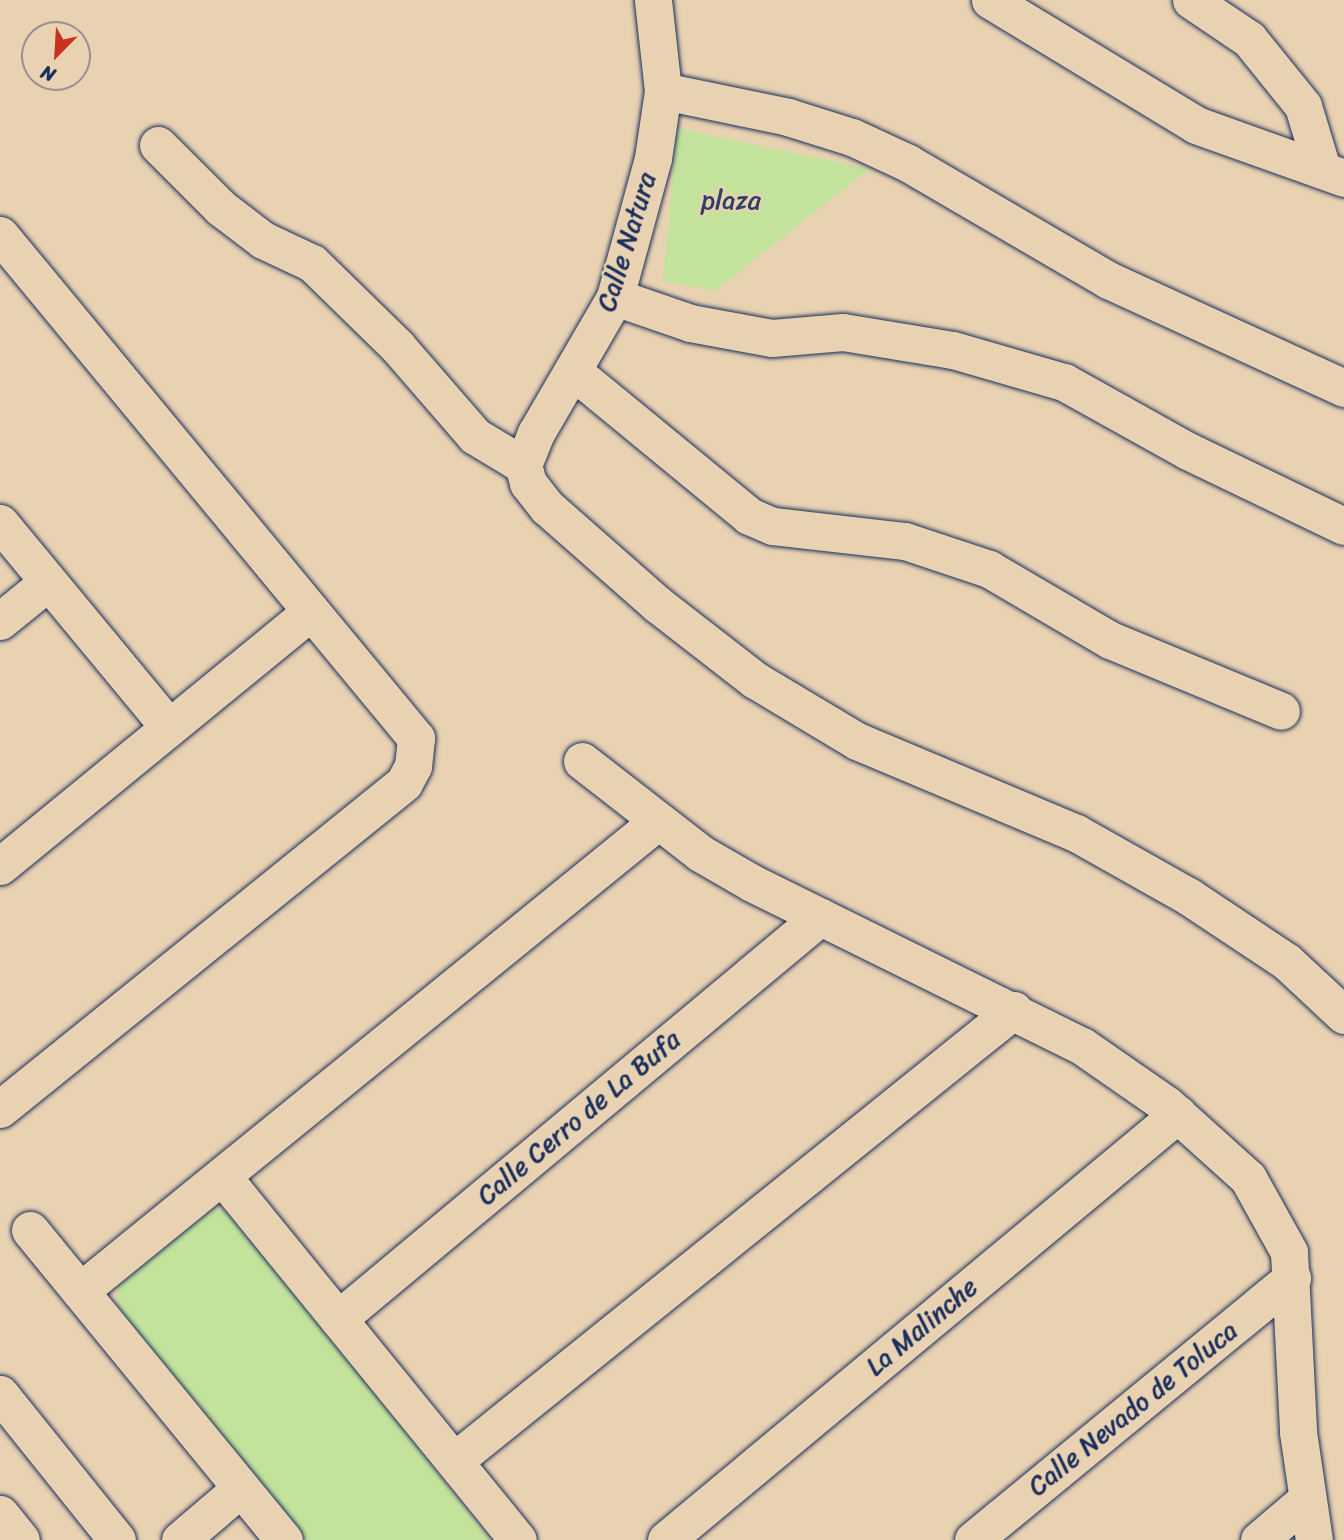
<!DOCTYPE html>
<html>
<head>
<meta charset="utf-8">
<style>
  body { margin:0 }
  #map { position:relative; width:1344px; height:1540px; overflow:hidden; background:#e9d2b2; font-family:Sriracha,sans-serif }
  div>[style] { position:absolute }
  .green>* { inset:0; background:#c3e39c }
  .roads { filter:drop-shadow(0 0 2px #1b2f5e) drop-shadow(0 0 2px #1b2f5e) }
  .minor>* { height:37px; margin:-18.5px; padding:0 18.5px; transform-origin:18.5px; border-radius:18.5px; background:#e9d2b2 }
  span { translate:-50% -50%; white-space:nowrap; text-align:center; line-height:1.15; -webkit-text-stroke:5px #e9d2b2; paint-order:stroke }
  .park-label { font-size:26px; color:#2c4164 }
  .street-label { font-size:26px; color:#1b2f5e }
  .north { position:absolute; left:21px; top:21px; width:70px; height:70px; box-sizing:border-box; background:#e9d2b2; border:2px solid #979190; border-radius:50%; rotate:204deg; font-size:19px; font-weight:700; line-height:28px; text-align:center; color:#1b2f5e }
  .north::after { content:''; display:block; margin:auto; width:24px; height:32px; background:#c8321e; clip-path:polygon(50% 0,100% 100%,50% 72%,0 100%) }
</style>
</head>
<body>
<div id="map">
  <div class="green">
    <i style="clip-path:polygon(677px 128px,869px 169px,715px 291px,663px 281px)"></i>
    <i style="clip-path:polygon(211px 1207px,235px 1215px,490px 1540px,306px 1540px,120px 1312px,117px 1301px,120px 1281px)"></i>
  </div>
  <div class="roads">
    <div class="minor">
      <i style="left:990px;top:0;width:241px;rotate:31.2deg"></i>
      <i style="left:1196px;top:125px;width:157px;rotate:19.7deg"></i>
      <i style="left:1191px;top:0;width:70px;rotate:33.9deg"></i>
      <i style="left:1249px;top:39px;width:86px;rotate:51.1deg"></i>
      <i style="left:1303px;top:106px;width:66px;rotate:73.2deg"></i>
      <i style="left:663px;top:91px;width:128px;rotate:11.7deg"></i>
      <i style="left:788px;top:117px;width:67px;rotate:17.4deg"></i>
      <i style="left:852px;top:137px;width:62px;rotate:24.9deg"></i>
      <i style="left:908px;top:163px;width:232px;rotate:30.3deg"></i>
      <i style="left:1108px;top:280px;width:260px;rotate:24.6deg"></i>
      <i style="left:158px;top:145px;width:89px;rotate:45deg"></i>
      <i style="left:221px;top:208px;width:53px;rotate:37.3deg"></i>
      <i style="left:263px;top:240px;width:54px;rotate:25.1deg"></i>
      <i style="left:312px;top:263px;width:119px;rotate:44.3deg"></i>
      <i style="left:397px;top:346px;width:119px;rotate:49.1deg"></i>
      <i style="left:475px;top:436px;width:56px;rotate:31.1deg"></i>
      <i style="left:523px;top:465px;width:19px;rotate:74deg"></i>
      <i style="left:528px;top:483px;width:31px;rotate:52deg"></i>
      <i style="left:547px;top:507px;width:147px;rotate:41.4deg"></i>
      <i style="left:657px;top:604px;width:124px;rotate:37.8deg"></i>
      <i style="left:755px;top:680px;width:119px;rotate:30.9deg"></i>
      <i style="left:857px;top:741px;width:238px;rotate:22.8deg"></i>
      <i style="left:1076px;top:833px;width:129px;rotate:29.4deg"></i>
      <i style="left:1188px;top:896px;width:118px;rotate:33.6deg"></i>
      <i style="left:1286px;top:961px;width:79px;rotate:43deg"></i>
      <i style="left:0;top:235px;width:653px;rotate:50.41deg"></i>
      <i style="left:416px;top:738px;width:28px;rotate:96deg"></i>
      <i style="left:413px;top:766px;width:19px;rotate:118deg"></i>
      <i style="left:404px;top:783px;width:519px;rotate:141.1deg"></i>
      <i style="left:615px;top:297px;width:79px;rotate:19.1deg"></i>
      <i style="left:690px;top:323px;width:83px;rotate:10.4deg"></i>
      <i style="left:772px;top:338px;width:71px;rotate:-4.8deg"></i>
      <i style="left:843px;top:332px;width:111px;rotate:9.3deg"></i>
      <i style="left:953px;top:350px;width:116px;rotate:16.1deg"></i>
      <i style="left:1064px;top:382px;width:142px;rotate:29.1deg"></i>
      <i style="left:1188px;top:451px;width:173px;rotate:25.7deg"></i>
      <i style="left:574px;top:372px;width:227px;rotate:39.4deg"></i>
      <i style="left:749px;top:516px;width:26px;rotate:23deg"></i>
      <i style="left:773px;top:526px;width:133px;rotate:6.5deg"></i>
      <i style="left:905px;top:541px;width:89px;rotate:18.4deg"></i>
      <i style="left:989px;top:569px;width:140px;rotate:30.4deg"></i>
      <i style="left:1110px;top:640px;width:185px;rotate:22.5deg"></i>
      <i style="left:523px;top:465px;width:35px;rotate:-68deg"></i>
      <i style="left:536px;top:433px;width:157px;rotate:-59.8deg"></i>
      <i style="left:615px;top:297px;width:144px;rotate:-74.7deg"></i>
      <i style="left:653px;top:158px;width:68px;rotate:-81.5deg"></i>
      <i style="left:663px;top:91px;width:92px;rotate:-96.3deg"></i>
      <i style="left:0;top:523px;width:265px;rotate:50.4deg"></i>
      <i style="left:0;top:621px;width:62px;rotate:-39.1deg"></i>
      <i style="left:582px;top:761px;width:150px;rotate:37.9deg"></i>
      <i style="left:700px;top:853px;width:60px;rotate:30deg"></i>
      <i style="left:752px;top:883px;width:368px;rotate:26.3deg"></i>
      <i style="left:1082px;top:1046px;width:103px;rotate:34.8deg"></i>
      <i style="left:1167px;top:1105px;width:109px;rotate:42deg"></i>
      <i style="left:1248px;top:1178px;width:85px;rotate:61deg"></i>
      <i style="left:1289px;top:1252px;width:180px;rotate:87.1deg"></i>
      <i style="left:1298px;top:1432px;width:109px;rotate:81.6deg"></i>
      <i style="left:0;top:866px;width:402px;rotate:-39.3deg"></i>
      <i style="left:222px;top:1176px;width:469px;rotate:50.9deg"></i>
      <i style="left:30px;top:1230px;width:401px;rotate:50.7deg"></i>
      <i style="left:80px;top:1291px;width:744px;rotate:-39.11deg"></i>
      <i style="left:338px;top:1319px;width:628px;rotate:-39.83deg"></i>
      <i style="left:0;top:1394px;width:187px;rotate:51.3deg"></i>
      <i style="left:454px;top:1461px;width:719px;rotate:-38.85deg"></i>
      <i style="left:0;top:1514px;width:33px;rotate:51deg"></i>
      <i style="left:180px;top:1540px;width:80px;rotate:-40.4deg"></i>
      <i style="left:666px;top:1540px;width:666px;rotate:-39.76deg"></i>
      <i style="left:973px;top:1540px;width:413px;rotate:-39.4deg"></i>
      <i style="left:1259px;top:1540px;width:62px;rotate:-40.4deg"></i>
    </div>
  </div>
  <div class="park-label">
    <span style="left:731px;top:201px">plaza</span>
  </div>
  <div class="street-label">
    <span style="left:627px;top:242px;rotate:-73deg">Calle Natura</span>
    <span style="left:579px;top:1118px;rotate:-40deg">Calle Cerro de La Bufa</span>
    <span style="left:922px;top:1327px;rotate:-40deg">La Malinche</span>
    <span style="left:1133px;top:1409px;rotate:-39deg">Calle Nevado de Toluca</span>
  </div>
  <div class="north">N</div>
</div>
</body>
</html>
